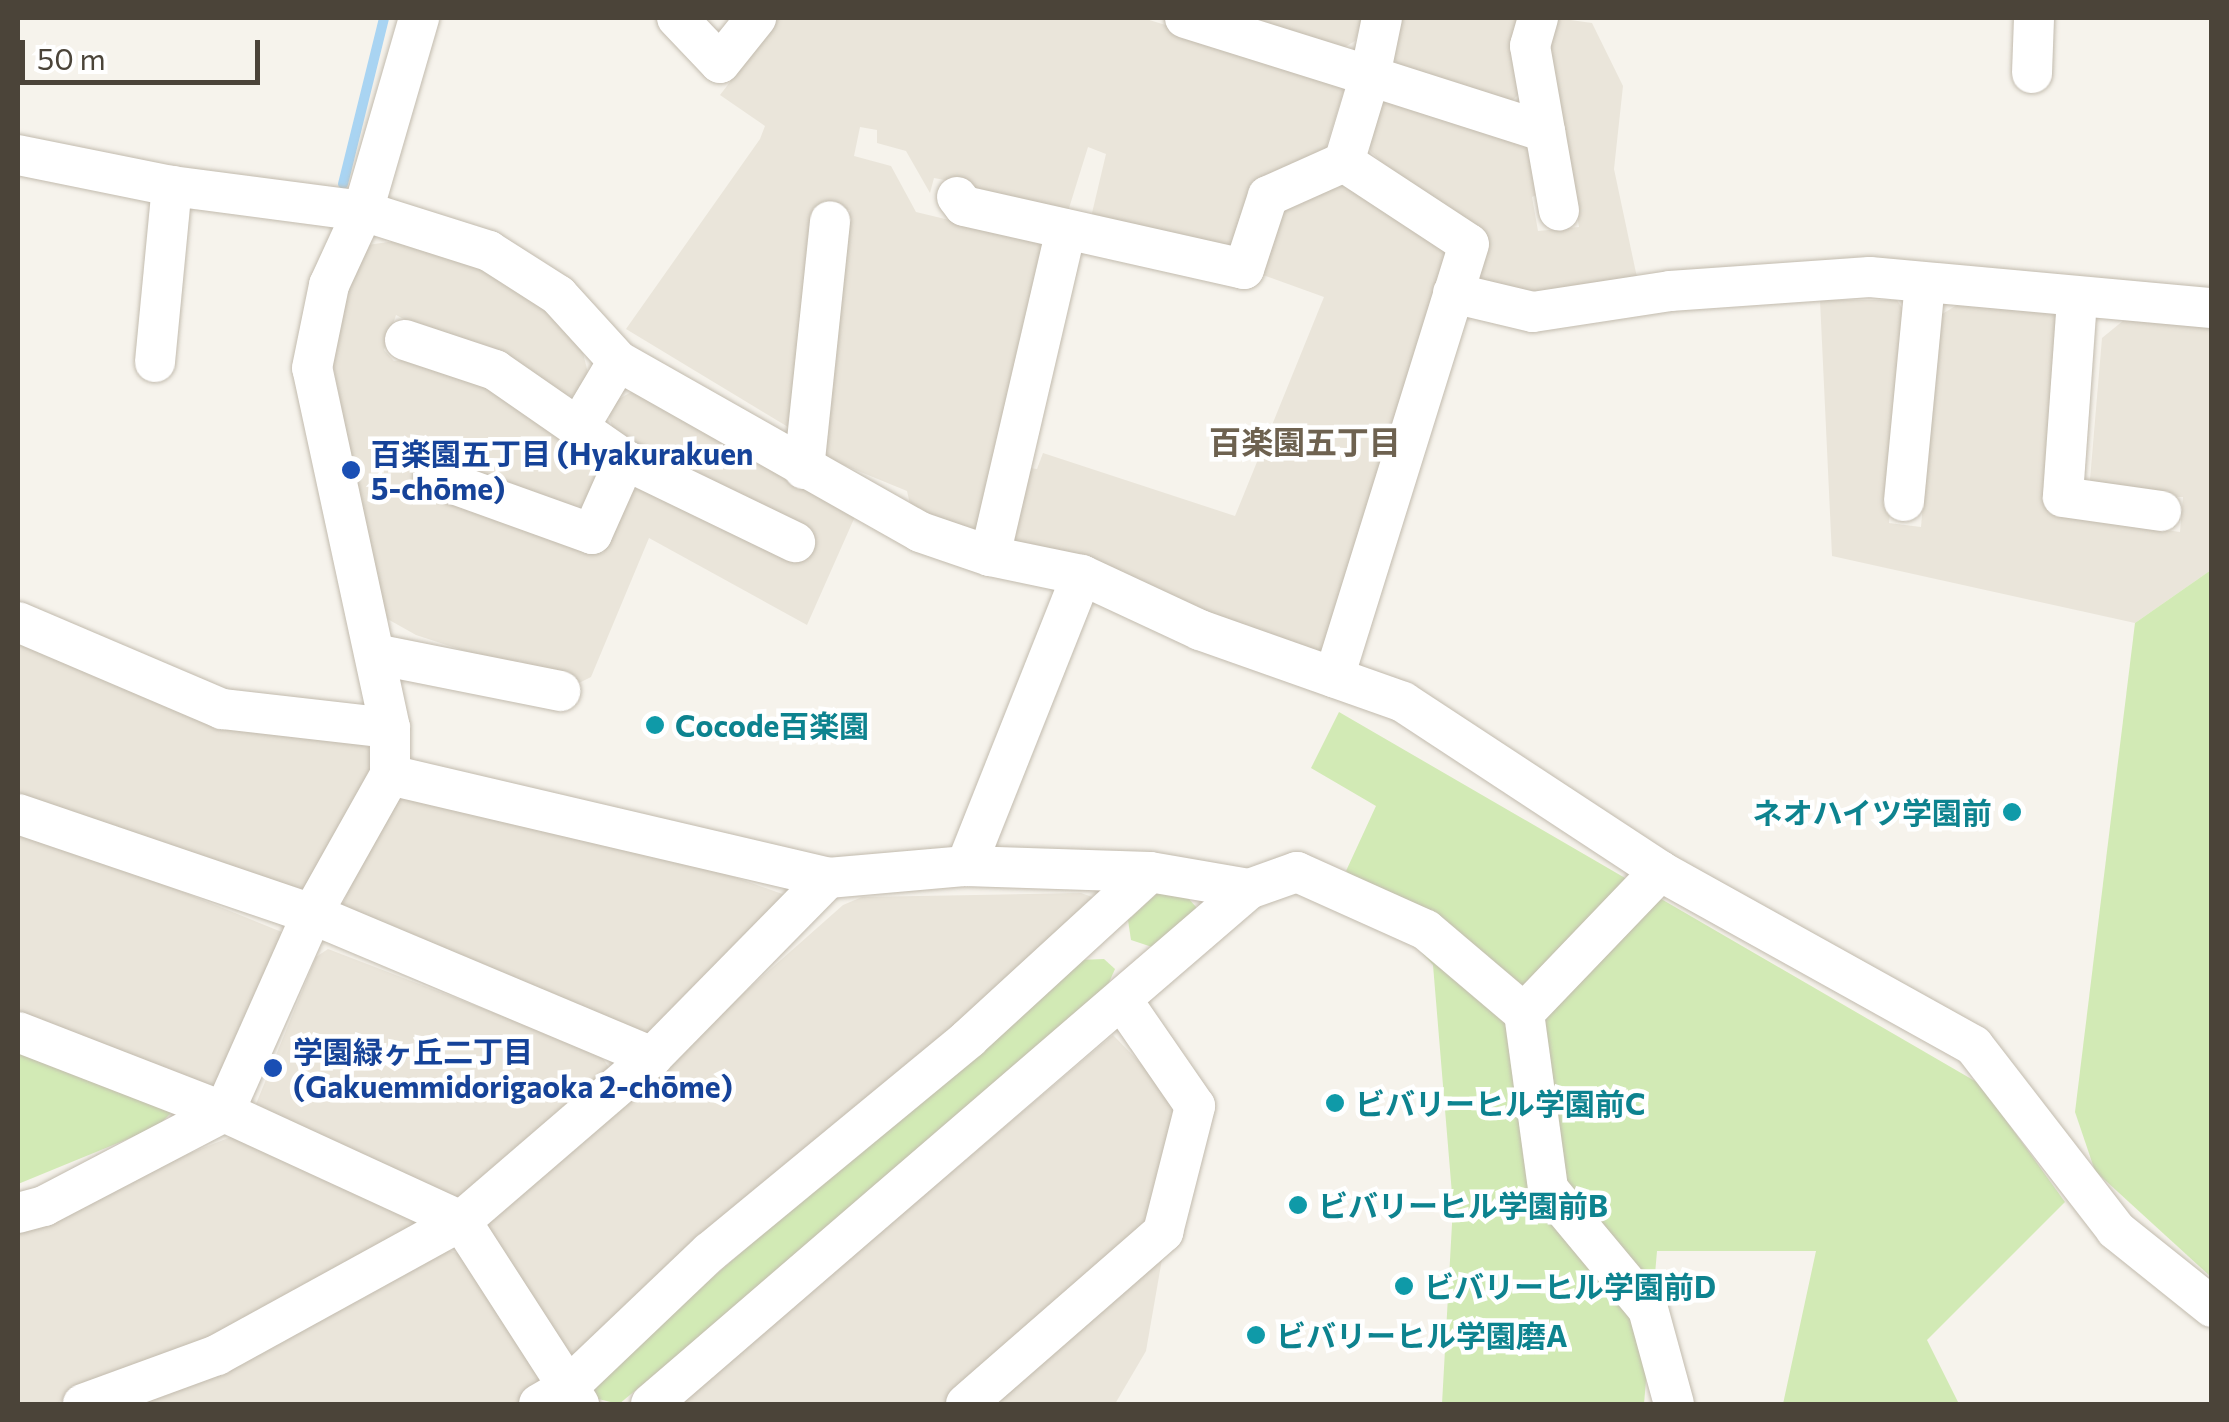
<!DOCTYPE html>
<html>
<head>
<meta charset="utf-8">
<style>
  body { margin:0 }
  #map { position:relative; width:2229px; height:1422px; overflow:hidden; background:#f6f3ec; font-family:Commissioner,"Noto Sans JP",sans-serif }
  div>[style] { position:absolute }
  .residential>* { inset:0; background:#eae5da }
  .green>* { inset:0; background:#d2eab5 }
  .stream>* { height:10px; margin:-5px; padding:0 5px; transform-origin:5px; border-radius:5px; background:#a9d4f2 }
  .roads { filter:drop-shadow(0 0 2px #c2bbae) drop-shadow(0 0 2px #c2bbae) }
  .minor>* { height:40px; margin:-20px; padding:0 20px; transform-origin:20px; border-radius:20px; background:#fff }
  .dots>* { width:28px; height:28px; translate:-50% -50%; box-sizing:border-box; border:5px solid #fff; border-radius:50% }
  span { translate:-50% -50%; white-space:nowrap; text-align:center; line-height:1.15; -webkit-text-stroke:9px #fff; paint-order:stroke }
  .transit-label { font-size:30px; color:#164399; font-weight:700 }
  .left { translate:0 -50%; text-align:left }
  .culture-label { font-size:30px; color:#0d838f; font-weight:700 }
  .right { translate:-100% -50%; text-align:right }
  .neighbourhood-label { font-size:32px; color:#6e6250; font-weight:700 }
  .frame { position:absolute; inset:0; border:20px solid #4b4439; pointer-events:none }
  .scale { position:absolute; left:20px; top:40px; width:240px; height:45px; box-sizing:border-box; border:5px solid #4b4439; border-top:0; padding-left:12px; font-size:30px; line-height:35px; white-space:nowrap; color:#4b4439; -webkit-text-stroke:8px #fff; paint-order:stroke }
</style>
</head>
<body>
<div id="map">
  <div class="residential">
    <i style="clip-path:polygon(779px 18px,1143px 18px,1342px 80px,1345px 87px,1323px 157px,1252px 182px,1233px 253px,1088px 230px,1106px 154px,1088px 147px,1065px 221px,967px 201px,967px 184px,934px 178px,930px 193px,906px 151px,877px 143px,877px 130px,860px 127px,854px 156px,891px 166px,916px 212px,1045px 243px,977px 534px,912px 513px,907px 491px,829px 459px,818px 445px,850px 210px,813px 208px,788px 427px,626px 329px,760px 139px,765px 126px,720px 95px)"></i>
    <i style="clip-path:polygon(1245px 18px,1363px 18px,1355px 41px,1343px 48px)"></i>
    <i style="clip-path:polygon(1395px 18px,1523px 18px,1525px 88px,1507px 106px,1398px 65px,1386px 45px)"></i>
    <i style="clip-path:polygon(1556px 18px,1592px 23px,1623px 86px,1614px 169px,1639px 287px,1565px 302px,1466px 281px,1408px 188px,1371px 152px,1362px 126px,1373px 104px,1396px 97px,1522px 142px,1539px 158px,1542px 192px,1532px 197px,1538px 231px,1579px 227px,1549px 41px)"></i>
    <i style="clip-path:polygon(1342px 175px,1448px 254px,1332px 670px,1013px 547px,1021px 467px,1037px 469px,1043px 453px,1235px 516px,1324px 297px,1249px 270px,1273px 199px)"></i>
    <i style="clip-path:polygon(395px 241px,484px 268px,526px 292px,561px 323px,583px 353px,588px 373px,578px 394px,559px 399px,396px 315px,384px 350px,394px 361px,413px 358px,485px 383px,588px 452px,598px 474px,590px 503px,567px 510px,420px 472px,414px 489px,421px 498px,449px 498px,603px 553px,625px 494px,647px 485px,759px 515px,613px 430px,606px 406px,637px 389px,857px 512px,807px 625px,649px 538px,591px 677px,575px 685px,519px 661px,514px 667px,416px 635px,384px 617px,329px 346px,361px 246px)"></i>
    <i style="clip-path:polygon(1820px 300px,1897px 300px,1907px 316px,1889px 523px,1921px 527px,1939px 316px,1957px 305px,2055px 314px,2071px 334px,2054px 514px,2180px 532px,2183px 497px,2104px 495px,2090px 480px,2102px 338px,2124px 320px,2211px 321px,2211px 570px,2135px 623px,1832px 556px)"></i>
    <i style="clip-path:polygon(18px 641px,369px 747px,373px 769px,311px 898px,18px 795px)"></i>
    <i style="clip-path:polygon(396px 791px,726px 874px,791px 897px,651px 1036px,340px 909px)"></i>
    <i style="clip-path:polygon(18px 825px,289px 935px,218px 1088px,18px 1013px)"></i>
    <i style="clip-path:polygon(1081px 893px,1092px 897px,1095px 909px,574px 1355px,565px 1351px,482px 1225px,843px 905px,862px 897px)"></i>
    <i style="clip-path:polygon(328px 949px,599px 1053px,610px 1069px,455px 1202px,256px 1104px,316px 957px)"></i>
    <i style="clip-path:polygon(1113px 1035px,1175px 1099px,1154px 1219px,949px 1404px,678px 1404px)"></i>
    <i style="clip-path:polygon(241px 1133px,417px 1220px,417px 1228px,313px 1290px,82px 1395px,52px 1404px,18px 1404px,18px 1221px)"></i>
    <i style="clip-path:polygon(440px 1248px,461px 1254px,547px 1382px,519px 1404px,125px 1404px)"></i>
    <i style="clip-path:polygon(1162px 1259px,1146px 1351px,1115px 1404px,989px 1404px)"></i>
  </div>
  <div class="green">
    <i style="clip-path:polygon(2211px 570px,2211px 1277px,2095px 1171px,2075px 1112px,2135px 623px)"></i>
    <i style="clip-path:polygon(1339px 712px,1980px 1084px,2065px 1202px,1927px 1340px,1959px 1404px,1783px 1404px,1816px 1251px,1657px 1251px,1644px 1404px,1442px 1404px,1453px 1206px,1433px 965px,1346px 871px,1376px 806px,1311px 768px)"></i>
    <i style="clip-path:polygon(1163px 888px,1182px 891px,1196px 907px,1197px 922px,1158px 949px,1131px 940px,1128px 920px)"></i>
    <i style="clip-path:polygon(1104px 959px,1115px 969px,1107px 987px,709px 1330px,619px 1404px,594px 1398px,593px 1381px,1079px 960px)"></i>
    <i style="clip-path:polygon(18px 1037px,175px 1109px,157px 1127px,18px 1184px)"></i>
  </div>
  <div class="stream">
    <i style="left:343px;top:184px;width:171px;rotate:-76.1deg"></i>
  </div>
  <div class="roads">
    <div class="minor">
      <i style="left:677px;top:18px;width:62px;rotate:46.3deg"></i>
      <i style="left:720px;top:63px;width:58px;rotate:-51.3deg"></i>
      <i style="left:1185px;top:18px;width:194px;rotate:17.4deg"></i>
      <i style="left:1370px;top:76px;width:90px;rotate:106.8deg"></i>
      <i style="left:1344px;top:162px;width:149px;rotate:33.3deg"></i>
      <i style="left:1469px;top:244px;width:454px;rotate:107.3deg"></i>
      <i style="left:1382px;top:18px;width:59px;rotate:101.7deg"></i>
      <i style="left:1370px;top:76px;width:184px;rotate:17.7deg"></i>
      <i style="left:1538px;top:18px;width:29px;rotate:106deg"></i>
      <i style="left:1530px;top:46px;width:167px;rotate:80deg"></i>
      <i style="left:2032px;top:73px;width:55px;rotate:-87.9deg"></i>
      <i style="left:18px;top:155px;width:157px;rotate:11.4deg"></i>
      <i style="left:172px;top:186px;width:193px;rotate:7.5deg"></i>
      <i style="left:363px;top:211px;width:132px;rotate:17.6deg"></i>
      <i style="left:489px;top:251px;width:82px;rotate:32.5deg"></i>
      <i style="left:558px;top:295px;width:89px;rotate:47.7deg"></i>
      <i style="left:618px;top:361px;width:347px;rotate:29.5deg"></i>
      <i style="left:920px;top:532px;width:74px;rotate:18.9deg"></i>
      <i style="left:990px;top:556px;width:94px;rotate:11.7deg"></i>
      <i style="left:1082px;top:575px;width:130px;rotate:25deg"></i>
      <i style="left:1200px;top:630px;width:215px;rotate:19.5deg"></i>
      <i style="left:1403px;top:702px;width:308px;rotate:33.3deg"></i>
      <i style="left:1660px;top:871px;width:359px;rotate:29.1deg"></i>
      <i style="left:1974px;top:1046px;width:232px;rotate:52.3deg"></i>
      <i style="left:2116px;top:1230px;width:123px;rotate:38.7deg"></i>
      <i style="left:957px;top:197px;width:11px;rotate:52deg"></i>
      <i style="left:964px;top:206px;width:287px;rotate:12.7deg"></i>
      <i style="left:1244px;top:269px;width:77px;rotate:-71.8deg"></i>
      <i style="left:1268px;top:196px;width:83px;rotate:-24.1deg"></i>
      <i style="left:1453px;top:293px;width:82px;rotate:13.4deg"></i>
      <i style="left:1533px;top:312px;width:139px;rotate:-8.7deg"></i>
      <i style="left:1670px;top:291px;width:200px;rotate:-4deg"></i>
      <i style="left:1870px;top:277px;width:343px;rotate:5.2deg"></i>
      <i style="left:2077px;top:300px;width:197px;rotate:94.1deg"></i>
      <i style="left:2063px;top:497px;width:99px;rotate:8.1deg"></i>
      <i style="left:405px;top:340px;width:95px;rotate:18.4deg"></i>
      <i style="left:495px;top:370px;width:158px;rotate:34.7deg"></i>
      <i style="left:625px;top:460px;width:189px;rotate:25.8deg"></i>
      <i style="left:155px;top:362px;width:177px;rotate:-84.5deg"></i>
      <i style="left:580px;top:425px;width:74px;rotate:-59.3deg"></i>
      <i style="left:804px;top:469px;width:249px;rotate:-84deg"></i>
      <i style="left:434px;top:477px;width:168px;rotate:19.8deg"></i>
      <i style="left:592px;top:534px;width:81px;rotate:-66deg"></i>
      <i style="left:1904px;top:501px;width:219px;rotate:-84.5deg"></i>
      <i style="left:990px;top:556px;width:335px;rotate:-76.9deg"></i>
      <i style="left:18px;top:622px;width:222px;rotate:23.1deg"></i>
      <i style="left:222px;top:709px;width:169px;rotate:6.5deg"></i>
      <i style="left:375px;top:654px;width:189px;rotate:11.3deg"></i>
      <i style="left:390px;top:775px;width:450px;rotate:13.2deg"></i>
      <i style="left:828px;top:878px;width:139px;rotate:-5deg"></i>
      <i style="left:966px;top:866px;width:184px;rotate:1.9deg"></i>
      <i style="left:1150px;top:872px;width:100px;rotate:9.7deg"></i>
      <i style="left:18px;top:814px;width:311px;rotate:18.8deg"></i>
      <i style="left:312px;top:914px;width:369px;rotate:22.8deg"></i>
      <i style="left:966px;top:866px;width:313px;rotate:-68.3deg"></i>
      <i style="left:1524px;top:1013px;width:197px;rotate:-46.2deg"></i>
      <i style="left:18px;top:1032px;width:221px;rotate:21.2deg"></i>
      <i style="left:224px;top:1112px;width:261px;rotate:24.7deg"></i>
      <i style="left:461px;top:1221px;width:218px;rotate:57.2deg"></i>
      <i style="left:18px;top:1213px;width:27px;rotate:-15deg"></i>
      <i style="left:44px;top:1206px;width:203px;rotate:-27.6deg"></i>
      <i style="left:224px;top:1112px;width:217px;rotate:-66deg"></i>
      <i style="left:312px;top:914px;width:159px;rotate:-60.7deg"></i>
      <i style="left:390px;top:775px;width:47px;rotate:-90deg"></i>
      <i style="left:390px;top:728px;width:368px;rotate:-102.2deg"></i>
      <i style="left:312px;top:368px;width:85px;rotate:-78.4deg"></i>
      <i style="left:329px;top:285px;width:81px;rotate:-65.3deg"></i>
      <i style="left:363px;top:211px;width:201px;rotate:-73.8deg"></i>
      <i style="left:83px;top:1404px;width:143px;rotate:-20.1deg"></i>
      <i style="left:217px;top:1355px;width:278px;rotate:-28.8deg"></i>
      <i style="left:461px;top:1221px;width:252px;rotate:-40.7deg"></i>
      <i style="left:652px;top:1057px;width:251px;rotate:-45.5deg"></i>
      <i style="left:539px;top:1404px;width:34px;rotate:-30deg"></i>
      <i style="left:568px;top:1387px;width:196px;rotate:-43.6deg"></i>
      <i style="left:710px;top:1252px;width:335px;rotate:-39.5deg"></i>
      <i style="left:968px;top:1039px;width:247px;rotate:-42.5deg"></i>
      <i style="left:651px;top:1404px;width:789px;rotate:-40.74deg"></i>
      <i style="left:1249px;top:889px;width:51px;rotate:-19.5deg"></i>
      <i style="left:1297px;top:872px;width:141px;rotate:24.2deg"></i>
      <i style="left:1426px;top:930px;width:128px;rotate:40.3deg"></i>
      <i style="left:1524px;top:1013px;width:178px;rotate:82.2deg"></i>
      <i style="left:1548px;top:1189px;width:156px;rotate:50.2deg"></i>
      <i style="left:1648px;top:1309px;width:98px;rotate:74.7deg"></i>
      <i style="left:966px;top:1404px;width:262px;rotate:-41.1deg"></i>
      <i style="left:1163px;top:1232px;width:130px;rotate:-75.7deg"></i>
      <i style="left:1195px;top:1106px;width:125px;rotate:-124.6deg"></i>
    </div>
  </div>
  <div class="dots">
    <i style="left:351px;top:470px;background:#1a4fb4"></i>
    <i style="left:655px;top:725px;background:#0f9aa8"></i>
    <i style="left:2012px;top:812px;background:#0f9aa8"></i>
    <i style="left:273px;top:1068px;background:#1a4fb4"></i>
    <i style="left:1335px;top:1103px;background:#0f9aa8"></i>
    <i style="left:1298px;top:1205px;background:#0f9aa8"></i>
    <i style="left:1404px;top:1286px;background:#0f9aa8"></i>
    <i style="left:1256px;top:1335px;background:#0f9aa8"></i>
  </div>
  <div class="transit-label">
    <span class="left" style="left:371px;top:470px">百楽園五丁目 (Hyakurakuen<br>5-chōme)</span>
    <span class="left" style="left:293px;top:1068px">学園緑ヶ丘二丁目<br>(Gakuemmidorigaoka 2-chōme)</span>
  </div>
  <div class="culture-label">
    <span class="left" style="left:675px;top:725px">Cocode百楽園</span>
    <span class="right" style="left:1992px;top:812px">ネオハイツ学園前</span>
    <span class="left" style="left:1355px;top:1103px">ビバリーヒル学園前C</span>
    <span class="left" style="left:1318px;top:1205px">ビバリーヒル学園前B</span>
    <span class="left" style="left:1424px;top:1286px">ビバリーヒル学園前D</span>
    <span class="left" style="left:1276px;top:1335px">ビバリーヒル学園磨A</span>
  </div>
  <div class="neighbourhood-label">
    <span style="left:1305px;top:441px">百楽園五丁目</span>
  </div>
  <div class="frame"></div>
  <div class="scale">50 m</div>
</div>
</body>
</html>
